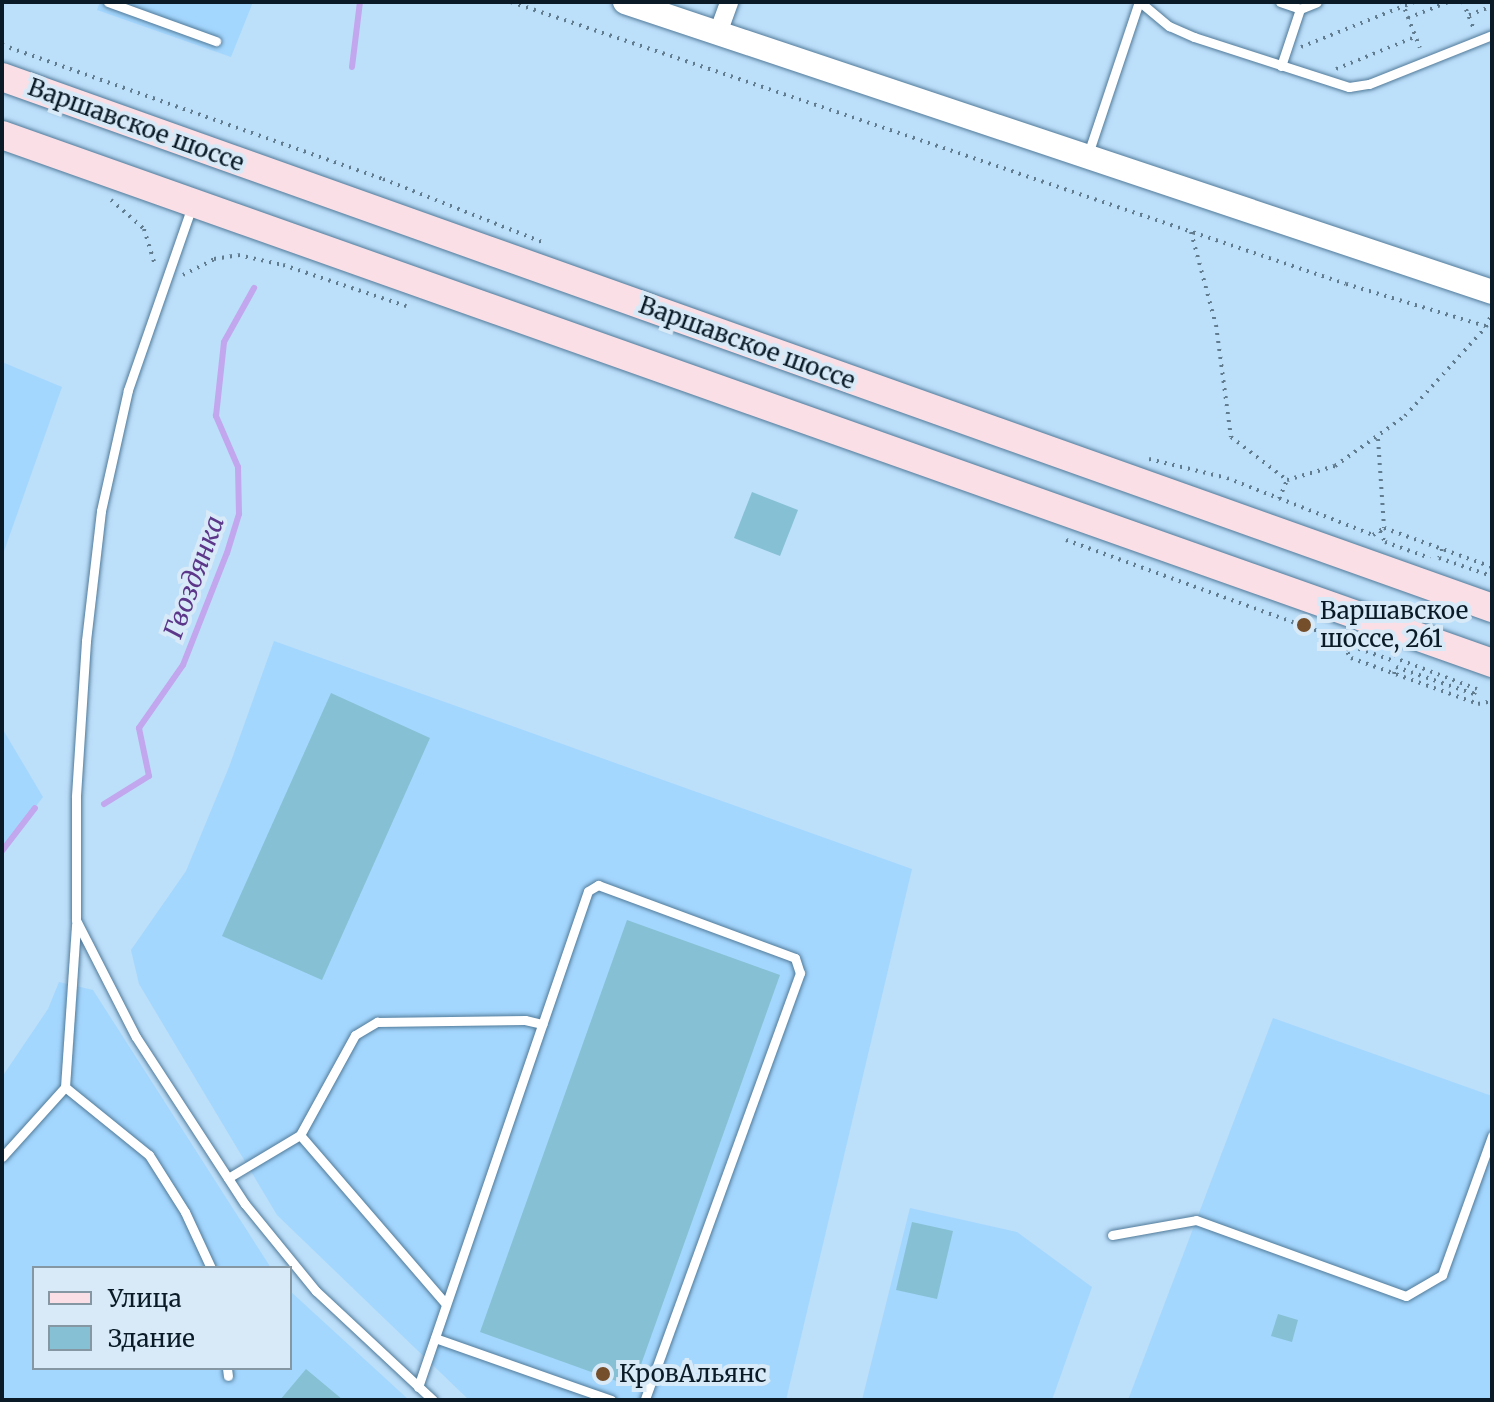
<!DOCTYPE html>
<html>
<head>
<meta charset="utf-8">
<style>
  body { margin:0 }
  #map { position:relative; width:1494px; height:1402px; overflow:hidden; background:#bcdffa; font-family:Merriweather,serif }
  div>[style] { position:absolute }
  .built>* { inset:0; background:#a4d7fe }
  .stream>* { height:6px; margin:-3px; padding:0 3px; transform-origin:3px; border-radius:3px; background:#c2a6ee }
  .building>* { inset:0; background:#86c0d4 }
  .path>* { height:4px; margin-top:-2px; transform-origin:0; background:repeating-linear-gradient(90deg,#627c8f 0 2px,transparent 0 8px) }
  .roads { filter:drop-shadow(0 0 2px #517a99) drop-shadow(0 0 2px #517a99) }
  .lane>* { height:9px; margin:-4.5px; padding:0 4.5px; transform-origin:4.5px; border-radius:4.5px; background:#fff }
  .street>* { height:18px; margin:-9px; padding:0 9px; transform-origin:9px; border-radius:9px; background:#fff }
  .secondary>* { height:24px; margin:-12px; padding:0 12px; transform-origin:12px; border-radius:12px; background:#fff }
  .primary>* { height:28px; margin:-14px; padding:0 14px; transform-origin:14px; border-radius:14px; background:#fadfe6 }
  .dots>* { width:22px; height:22px; translate:-50% -50%; box-sizing:border-box; border:4px solid #d8eaf7; border-radius:50% }
  span { translate:-50% -50%; white-space:nowrap; text-align:center; line-height:1.15; -webkit-text-stroke:8px #d8eaf7; paint-order:stroke }
  .street-label { font-size:24px; color:#0a1b27 }
  .poi-label { font-size:24px; color:#0a1b27 }
  .left { translate:0 -50%; text-align:left }
  .water-label { font-size:26px; color:#5c3789; font-style:italic }
  .frame { position:absolute; inset:0; border:4px solid #0a1b27; pointer-events:none }
  .legend { position:absolute; left:32px; top:1266px; width:260px; height:104px; box-sizing:border-box; background:#d8eaf7; border:2px solid #8697a4; margin:0; padding:10px 14px; list-style:none; font-size:24px; color:#0a1b27 }
  .legend li { display:flex; align-items:center; gap:16px; height:40px }
  .legend b { width:40px; border:2px solid #8697a4 }
</style>
</head>
<body>
<div id="map">
  <div class="built">
    <i style="clip-path:polygon(100px 2px,253px 2px,231px 57px,97px 10px)"></i>
    <i style="clip-path:polygon(2px 362px,62px 387px,2px 557px)"></i>
    <i style="clip-path:polygon(274px 641px,912px 869px,786px 1400px,469px 1400px,277px 1215px,139px 984px,131px 950px,186px 871px,229px 767px)"></i>
    <i style="clip-path:polygon(2px 728px,43px 797px,2px 850px)"></i>
    <i style="clip-path:polygon(59px 982px,93px 990px,271px 1268px,34px 1268px,34px 1368px,290px 1368px,290px 1291px,409px 1400px,2px 1400px,2px 1077px,48px 1009px)"></i>
    <i style="clip-path:polygon(1273px 1018px,1492px 1096px,1492px 1400px,1128px 1400px)"></i>
    <i style="clip-path:polygon(910px 1208px,1017px 1232px,1092px 1287px,1052px 1400px,862px 1400px)"></i>
  </div>
  <div class="stream">
    <i style="left:352px;top:67px;width:65px;rotate:-83deg"></i>
    <i style="left:104px;top:804px;width:53px;rotate:-31.9deg"></i>
    <i style="left:149px;top:776px;width:49px;rotate:-101.8deg"></i>
    <i style="left:139px;top:728px;width:77px;rotate:-55.1deg"></i>
    <i style="left:183px;top:665px;width:120px;rotate:-68.6deg"></i>
    <i style="left:227px;top:553px;width:41px;rotate:-72.9deg"></i>
    <i style="left:239px;top:514px;width:47px;rotate:-91.2deg"></i>
    <i style="left:238px;top:467px;width:56px;rotate:-113.3deg"></i>
    <i style="left:216px;top:416px;width:74px;rotate:-83.8deg"></i>
    <i style="left:224px;top:342px;width:62px;rotate:-60.9deg"></i>
    <i style="left:2px;top:851px;width:54px;rotate:-52.5deg"></i>
  </div>
  <div class="building">
    <i style="clip-path:polygon(752px 492px,798px 510px,780px 556px,734px 538px)"></i>
    <i style="clip-path:polygon(331px 693px,430px 738px,322px 980px,222px 936px)"></i>
    <i style="clip-path:polygon(627px 920px,780px 975px,633px 1387px,480px 1332px)"></i>
    <i style="clip-path:polygon(912px 1222px,953px 1231px,937px 1299px,896px 1290px)"></i>
    <i style="clip-path:polygon(1278px 1314px,1298px 1320px,1292px 1342px,1271px 1336px)"></i>
    <i style="clip-path:polygon(306px 1369px,343px 1400px,280px 1400px)"></i>
  </div>
  <div class="path">
    <i style="left:511px;top:2px;width:881px;rotate:18.66deg"></i>
    <i style="left:1346px;top:284px;width:152px;rotate:16.8deg"></i>
    <i style="left:1402px;top:2px;width:49px;rotate:68.6deg"></i>
    <i style="left:1463px;top:2px;width:27px;rotate:68deg"></i>
    <i style="left:1469px;top:15px;width:25px;rotate:-21deg"></i>
    <i style="left:1408px;top:18px;width:43px;rotate:-21.8deg"></i>
    <i style="left:2px;top:45px;width:404px;rotate:19.4deg"></i>
    <i style="left:383px;top:179px;width:174px;rotate:21.6deg"></i>
    <i style="left:1301px;top:47px;width:122px;rotate:-21.7deg"></i>
    <i style="left:1336px;top:69px;width:85px;rotate:-22.1deg"></i>
    <i style="left:111px;top:200px;width:44px;rotate:41.3deg"></i>
    <i style="left:144px;top:229px;width:39px;rotate:73deg"></i>
    <i style="left:1191px;top:232px;width:96px;rotate:75deg"></i>
    <i style="left:1216px;top:325px;width:113px;rotate:82.4deg"></i>
    <i style="left:1231px;top:437px;width:71px;rotate:37.5deg"></i>
    <i style="left:183px;top:275px;width:35px;rotate:-27deg"></i>
    <i style="left:214px;top:259px;width:24px;rotate:-9deg"></i>
    <i style="left:238px;top:255px;width:46px;rotate:12.5deg"></i>
    <i style="left:283px;top:265px;width:130px;rotate:18.4deg"></i>
    <i style="left:1378px;top:439px;width:89px;rotate:86.1deg"></i>
    <i style="left:1149px;top:459px;width:80px;rotate:13.7deg"></i>
    <i style="left:1227px;top:478px;width:157px;rotate:21.3deg"></i>
    <i style="left:1373px;top:535px;width:13px;rotate:-32deg"></i>
    <i style="left:1384px;top:528px;width:115px;rotate:19.9deg"></i>
    <i style="left:1279px;top:499px;width:21px;rotate:-67deg"></i>
    <i style="left:1287px;top:480px;width:50px;rotate:-16.3deg"></i>
    <i style="left:1335px;top:466px;width:86px;rotate:-35.5deg"></i>
    <i style="left:1405px;top:416px;width:120px;rotate:-47.7deg"></i>
    <i style="left:1486px;top:327px;width:15px;rotate:-67deg"></i>
    <i style="left:1380px;top:531px;width:12px;rotate:66deg"></i>
    <i style="left:1385px;top:542px;width:48px;rotate:19.6deg"></i>
    <i style="left:1066px;top:540px;width:290px;rotate:19.9deg"></i>
    <i style="left:1339px;top:639px;width:22px;rotate:58deg"></i>
    <i style="left:1351px;top:658px;width:135px;rotate:19.9deg"></i>
    <i style="left:1478px;top:704px;width:14px;rotate:-12deg"></i>
    <i style="left:1442px;top:549px;width:9px;rotate:108deg"></i>
    <i style="left:1439px;top:558px;width:56px;rotate:18.8deg"></i>
    <i style="left:1346px;top:650px;width:6px;rotate:-39deg"></i>
    <i style="left:1351px;top:646px;width:46px;rotate:19.2deg"></i>
    <i style="left:1394px;top:674px;width:7px;rotate:-74deg"></i>
    <i style="left:1396px;top:667px;width:83px;rotate:19.1deg"></i>
    <i style="left:1474px;top:694px;width:6px;rotate:-59deg"></i>
    <i style="left:1477px;top:689px;width:88px;rotate:-159.3deg"></i>
  </div>
  <div class="roads">
    <div class="lane">
      <i style="left:108px;top:2px;width:115px;rotate:19.9deg"></i>
      <i style="left:1140px;top:2px;width:38px;rotate:40deg"></i>
      <i style="left:1169px;top:26px;width:27px;rotate:24deg"></i>
      <i style="left:1194px;top:37px;width:163px;rotate:17.9deg"></i>
      <i style="left:1349px;top:87px;width:20px;rotate:-9deg"></i>
      <i style="left:1369px;top:84px;width:132px;rotate:-21.7deg"></i>
      <i style="left:1280px;top:2px;width:21px;rotate:19deg"></i>
      <i style="left:1300px;top:9px;width:18px;rotate:-22deg"></i>
      <i style="left:1281px;top:66px;width:60px;rotate:-71.6deg"></i>
      <i style="left:1088px;top:154px;width:160px;rotate:-71.5deg"></i>
      <i style="left:192px;top:206px;width:195px;rotate:109.2deg"></i>
      <i style="left:128px;top:390px;width:124px;rotate:102.6deg"></i>
      <i style="left:101px;top:511px;width:131px;rotate:96.6deg"></i>
      <i style="left:86px;top:641px;width:156px;rotate:93.7deg"></i>
      <i style="left:76px;top:797px;width:123px;rotate:90deg"></i>
      <i style="left:76px;top:920px;width:131px;rotate:62.9deg"></i>
      <i style="left:136px;top:1037px;width:199px;rotate:56.9deg"></i>
      <i style="left:245px;top:1204px;width:112px;rotate:50.8deg"></i>
      <i style="left:316px;top:1291px;width:160px;rotate:43deg"></i>
      <i style="left:65px;top:1087px;width:108px;rotate:39deg"></i>
      <i style="left:149px;top:1155px;width:67px;rotate:57.7deg"></i>
      <i style="left:185px;top:1212px;width:62px;rotate:65.1deg"></i>
      <i style="left:300px;top:1135px;width:223px;rotate:49.2deg"></i>
      <i style="left:2px;top:1157px;width:94px;rotate:-48deg"></i>
      <i style="left:65px;top:1087px;width:163px;rotate:-86.1deg"></i>
      <i style="left:228px;top:1178px;width:84px;rotate:-30.8deg"></i>
      <i style="left:300px;top:1135px;width:114px;rotate:-61.2deg"></i>
      <i style="left:355px;top:1035px;width:26px;rotate:-31deg"></i>
      <i style="left:377px;top:1022px;width:148px;rotate:-0.8deg"></i>
      <i style="left:525px;top:1020px;width:18px;rotate:13deg"></i>
      <i style="left:1112px;top:1235px;width:85px;rotate:-10.1deg"></i>
      <i style="left:1196px;top:1220px;width:223px;rotate:19.9deg"></i>
      <i style="left:1406px;top:1296px;width:42px;rotate:-30.3deg"></i>
      <i style="left:1442px;top:1275px;width:148px;rotate:-70.2deg"></i>
      <i style="left:435px;top:1338px;width:187px;rotate:19.4deg"></i>
      <i style="left:227px;top:1368px;width:8px;rotate:83deg"></i>
      <i style="left:418px;top:1387px;width:524px;rotate:-71.08deg"></i>
      <i style="left:588px;top:891px;width:12px;rotate:-31deg"></i>
      <i style="left:598px;top:885px;width:210px;rotate:20.3deg"></i>
      <i style="left:795px;top:958px;width:16px;rotate:72deg"></i>
      <i style="left:800px;top:973px;width:454px;rotate:110deg"></i>
    </div>
    <div class="street">
      <i style="left:718px;top:33px;width:33px;rotate:-70deg"></i>
    </div>
    <div class="secondary">
      <i style="left:625px;top:2px;width:914px;rotate:18.49deg"></i>
    </div>
    <div class="primary">
      <i style="left:2px;top:77px;width:1582px;rotate:19.61deg"></i>
      <i style="left:2px;top:135px;width:1581px;rotate:19.51deg"></i>
    </div>
  </div>
  <div class="dots">
    <i style="left:1304px;top:625px;background:#754f2b"></i>
    <i style="left:603px;top:1374px;background:#754f2b"></i>
  </div>
  <div class="street-label">
    <span style="left:136px;top:125px;rotate:20deg">Варшавское шоссе</span>
    <span style="left:747px;top:343px;rotate:20deg">Варшавское шоссе</span>
  </div>
  <div class="poi-label">
    <span class="left" style="left:1320px;top:625px">Варшавское<br>шоссе, 261</span>
    <span class="left" style="left:619px;top:1374px">КровАльянс</span>
  </div>
  <div class="water-label">
    <span style="left:194px;top:577px;rotate:-70deg">Гвоздянка</span>
  </div>
  <div class="frame"></div>
  <ul class="legend">
  <li><b style="height:10px;background:#fadfe6"></b>Улица</li>
  <li><b style="height:22px;background:#86c0d4"></b>Здание</li>
  </ul>
</div>
</body>
</html>
